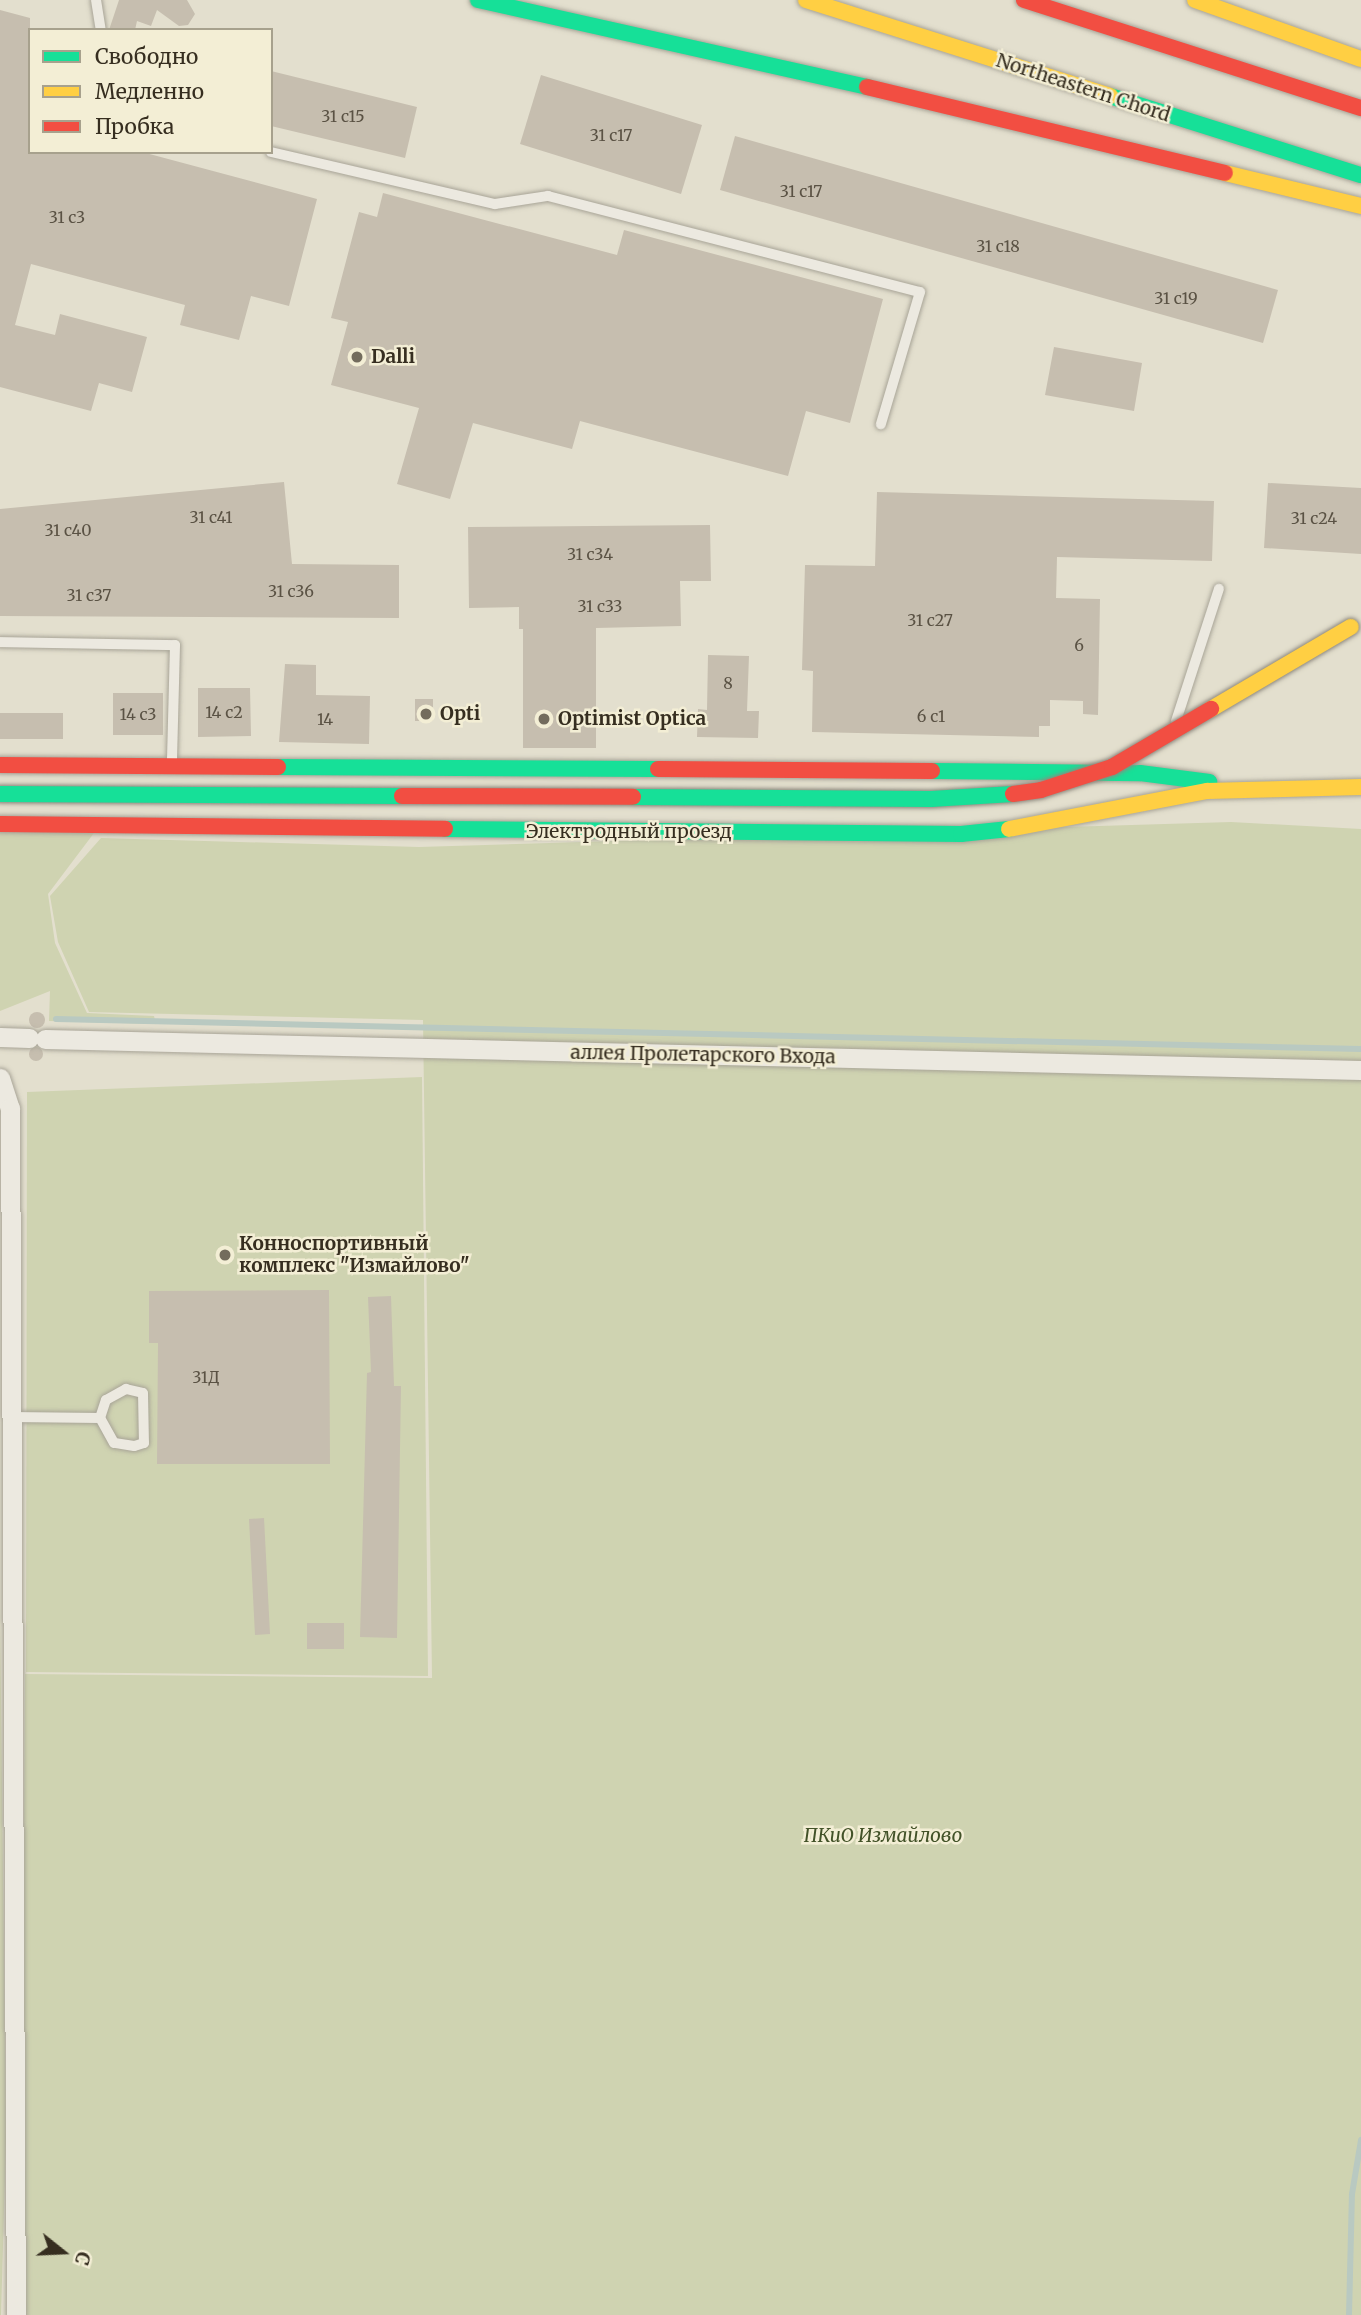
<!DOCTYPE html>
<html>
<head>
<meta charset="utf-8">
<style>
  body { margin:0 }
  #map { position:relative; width:1361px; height:2315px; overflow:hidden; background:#e3dfce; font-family:Merriweather,serif }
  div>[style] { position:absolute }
  .green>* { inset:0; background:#cfd3b1 }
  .stream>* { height:6px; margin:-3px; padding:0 3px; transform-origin:3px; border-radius:3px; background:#b9c9c1 }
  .building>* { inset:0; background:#c6beaf }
  .round { border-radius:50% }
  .roads { filter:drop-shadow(0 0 2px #a8a497) drop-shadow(0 0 2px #a8a497) }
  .lane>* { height:10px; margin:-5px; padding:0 5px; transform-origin:5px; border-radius:5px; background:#ece9e0 }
  .street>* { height:19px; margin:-9.5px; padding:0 9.5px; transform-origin:9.5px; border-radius:9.5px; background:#ece9e0 }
  .fast>* { height:16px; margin:-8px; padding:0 8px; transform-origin:8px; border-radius:8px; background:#16e098 }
  .slow>* { height:16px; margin:-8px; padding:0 8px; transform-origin:8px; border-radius:8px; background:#ffcf43 }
  .jam>* { height:16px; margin:-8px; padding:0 8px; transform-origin:8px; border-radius:8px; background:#f24e42 }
  .bridges { filter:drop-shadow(0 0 2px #8e897e) drop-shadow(0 0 2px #8e897e) }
  .fast-bridge>* { height:16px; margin:-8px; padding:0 8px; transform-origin:8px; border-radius:8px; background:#16e098 }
  .slow-bridge>* { height:16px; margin:-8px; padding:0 8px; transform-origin:8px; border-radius:8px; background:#ffcf43 }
  .jam-bridge>* { height:16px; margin:-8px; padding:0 8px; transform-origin:8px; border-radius:8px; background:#f24e42 }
  .dots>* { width:19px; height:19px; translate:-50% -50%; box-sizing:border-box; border:4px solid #f3eed5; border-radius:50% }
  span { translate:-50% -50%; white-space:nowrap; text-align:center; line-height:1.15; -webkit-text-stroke:5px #f3eed5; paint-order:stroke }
  .number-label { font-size:16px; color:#5a5244 }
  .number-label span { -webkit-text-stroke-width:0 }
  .street-label { font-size:19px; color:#362e20 }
  .poi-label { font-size:19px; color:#362e20; font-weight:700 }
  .left { translate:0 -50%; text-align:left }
  .park-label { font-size:19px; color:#425228; font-style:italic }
  .legend { position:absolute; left:28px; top:28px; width:245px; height:126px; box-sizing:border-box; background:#f3eed5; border:2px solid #a7a18d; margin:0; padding:9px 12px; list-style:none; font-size:21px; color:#362e20 }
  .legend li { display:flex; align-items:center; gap:14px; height:35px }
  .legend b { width:35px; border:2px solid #a7a18d }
  .north { position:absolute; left:28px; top:2217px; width:70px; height:70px; -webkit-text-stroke:5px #f3eed5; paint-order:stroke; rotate:108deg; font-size:19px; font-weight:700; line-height:28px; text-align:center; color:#362e20 }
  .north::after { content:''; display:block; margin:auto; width:24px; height:32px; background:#362e20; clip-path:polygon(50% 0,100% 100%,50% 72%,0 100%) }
</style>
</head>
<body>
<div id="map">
  <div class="green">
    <i style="clip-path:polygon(1231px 822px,1361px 829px,1361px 2315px,21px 2315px,25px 1674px,432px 1678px,423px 1020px,89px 1012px,58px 942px,50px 896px,101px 838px,419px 847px)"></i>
    <i style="clip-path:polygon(0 831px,94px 833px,48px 894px,55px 943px,87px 1013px,154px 1016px,156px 1024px,49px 1021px,50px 991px,0 1011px)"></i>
    <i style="clip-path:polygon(422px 1077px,428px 1676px,26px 1672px,27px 1092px)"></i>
    <i style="clip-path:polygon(0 1606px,6px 2141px,1px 2315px,0 2315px)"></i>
  </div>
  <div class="stream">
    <i style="left:56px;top:1019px;width:1305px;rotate:1.32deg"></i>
    <i style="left:1349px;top:2315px;width:121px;rotate:-88.6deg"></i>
    <i style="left:1352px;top:2194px;width:55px;rotate:-80.5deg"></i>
  </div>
  <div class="building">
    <i style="clip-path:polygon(119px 0,187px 0,195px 14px,188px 25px,179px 26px,157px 10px,151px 26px,137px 21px,135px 30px,109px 30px)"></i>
    <i style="clip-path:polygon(0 10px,30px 18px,30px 152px,142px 152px,317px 199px,289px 306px,251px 296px,239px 340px,180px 325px,185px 305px,31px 264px,15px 325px,55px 335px,60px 314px,147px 337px,132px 392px,99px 383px,91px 411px,0 387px)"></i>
    <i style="clip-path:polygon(271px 71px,417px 107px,405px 158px,271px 126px)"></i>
    <i style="clip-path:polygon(541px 75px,702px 125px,681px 194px,520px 144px)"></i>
    <i style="clip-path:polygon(735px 136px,1278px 290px,1263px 343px,720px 190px)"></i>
    <i style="clip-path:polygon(383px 193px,617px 255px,624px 230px,883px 299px,850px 423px,806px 411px,788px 476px,580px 421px,572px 449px,473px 423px,450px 499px,397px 484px,419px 408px,331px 385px,348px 322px,331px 318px,359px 212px,377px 217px)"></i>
    <i style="clip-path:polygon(1054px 347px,1142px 363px,1134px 411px,1045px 395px)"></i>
    <i style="clip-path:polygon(284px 482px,292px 564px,399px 565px,399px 618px,0 616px,0 509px)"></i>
    <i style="clip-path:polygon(1268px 483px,1361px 488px,1361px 554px,1264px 548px)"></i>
    <i style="clip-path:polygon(877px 492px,1214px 501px,1212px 561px,1057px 557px,1056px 598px,1100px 599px,1098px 715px,1083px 714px,1083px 701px,1050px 700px,1050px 726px,1039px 726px,1039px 737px,812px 732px,813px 671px,802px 670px,805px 565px,875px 566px)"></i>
    <i style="clip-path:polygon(710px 525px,711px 581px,680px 581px,681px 626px,596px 628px,596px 748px,523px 748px,523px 629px,519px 629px,519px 607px,469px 608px,468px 527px)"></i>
    <i style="clip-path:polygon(708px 655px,749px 656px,747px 711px,759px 711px,758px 738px,697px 737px,698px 709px,707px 710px)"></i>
    <i style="clip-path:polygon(285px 664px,316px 665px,316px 695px,370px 696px,369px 744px,279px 742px)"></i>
    <i style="clip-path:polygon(198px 688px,250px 688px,251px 736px,198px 737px)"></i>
    <i style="clip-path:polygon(113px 693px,163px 693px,163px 735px,113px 735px)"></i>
    <i style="clip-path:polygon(415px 699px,433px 699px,433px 721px,415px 721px)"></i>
    <i style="clip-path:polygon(0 713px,63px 713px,63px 739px,0 739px)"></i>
    <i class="round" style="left:29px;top:1012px;width:16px;height:16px"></i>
    <i class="round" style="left:29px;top:1047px;width:14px;height:14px"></i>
    <i style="clip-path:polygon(329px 1290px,330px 1464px,157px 1464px,158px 1343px,149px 1343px,149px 1291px)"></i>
    <i style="clip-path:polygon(391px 1296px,394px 1386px,401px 1386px,397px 1638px,360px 1637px,367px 1373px,371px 1372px,368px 1297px)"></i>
    <i style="clip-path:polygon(264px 1518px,270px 1634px,255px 1635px,249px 1519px)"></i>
    <i style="clip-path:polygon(307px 1623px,344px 1623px,344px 1649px,307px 1649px)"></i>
  </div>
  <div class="roads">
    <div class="lane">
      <i style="left:96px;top:0;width:30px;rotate:81deg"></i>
      <i style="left:271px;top:152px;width:230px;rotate:13.1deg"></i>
      <i style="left:495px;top:204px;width:54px;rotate:-8.6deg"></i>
      <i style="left:548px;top:196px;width:384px;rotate:14.5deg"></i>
      <i style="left:920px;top:292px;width:138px;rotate:106.5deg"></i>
      <i style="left:0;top:642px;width:175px;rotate:1deg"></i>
      <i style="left:175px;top:645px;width:118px;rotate:91.5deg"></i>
      <i style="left:1176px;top:721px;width:139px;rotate:-72deg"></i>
      <i style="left:126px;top:1389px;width:17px;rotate:13deg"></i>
      <i style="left:143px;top:1393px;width:50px;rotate:88.9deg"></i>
      <i style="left:144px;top:1443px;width:10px;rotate:163deg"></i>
      <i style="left:134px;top:1446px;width:20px;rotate:-171deg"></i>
      <i style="left:114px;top:1443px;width:29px;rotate:-119deg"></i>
      <i style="left:100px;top:1418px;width:19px;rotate:-72deg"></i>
      <i style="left:106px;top:1400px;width:23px;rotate:-29deg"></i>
      <i style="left:11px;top:1417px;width:89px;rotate:0.6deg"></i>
    </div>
    <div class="street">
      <i style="left:0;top:1037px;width:29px;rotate:2deg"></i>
      <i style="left:45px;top:1039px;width:1316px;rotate:1.35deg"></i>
      <i style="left:0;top:1078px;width:32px;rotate:72deg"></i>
      <i style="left:10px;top:1108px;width:1207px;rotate:89.72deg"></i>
    </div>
    <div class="fast">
      <i style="left:478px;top:0;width:399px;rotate:12.6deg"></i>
      <i style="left:1110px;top:96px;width:263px;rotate:17.5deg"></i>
      <i style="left:278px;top:767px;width:380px;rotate:0.3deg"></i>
      <i style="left:932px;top:771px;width:208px;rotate:0.6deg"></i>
      <i style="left:1140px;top:773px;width:70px;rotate:7.4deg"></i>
      <i style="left:445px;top:829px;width:516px;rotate:0.56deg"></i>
      <i style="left:961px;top:834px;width:48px;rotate:-5.9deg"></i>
    </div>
    <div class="slow">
      <i style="left:806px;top:0;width:319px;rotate:17.5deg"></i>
      <i style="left:1195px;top:0;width:176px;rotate:19.6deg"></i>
      <i style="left:1225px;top:173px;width:140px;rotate:13.6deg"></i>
      <i style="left:1009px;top:829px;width:202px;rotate:-10.9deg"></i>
      <i style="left:1207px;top:791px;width:154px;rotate:-1.5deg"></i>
    </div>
    <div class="jam">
      <i style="left:1024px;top:0;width:354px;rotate:17.8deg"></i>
      <i style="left:867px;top:87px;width:368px;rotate:13.5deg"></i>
      <i style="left:0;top:765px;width:278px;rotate:0.4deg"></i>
      <i style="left:658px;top:769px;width:274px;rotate:0.4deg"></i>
      <i style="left:0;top:824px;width:445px;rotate:0.6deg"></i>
    </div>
  </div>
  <div class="bridges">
    <div class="fast-bridge">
      <i style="left:0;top:794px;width:402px;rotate:0.3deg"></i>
      <i style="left:633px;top:797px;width:298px;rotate:0.4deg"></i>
      <i style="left:931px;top:799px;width:82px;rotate:-3.5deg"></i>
    </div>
    <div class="slow-bridge">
      <i style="left:1211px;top:709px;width:162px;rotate:-30.4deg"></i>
    </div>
    <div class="jam-bridge">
      <i style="left:1013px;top:794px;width:28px;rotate:-8deg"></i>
      <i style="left:1041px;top:790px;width:75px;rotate:-17.9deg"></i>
      <i style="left:1112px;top:767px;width:115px;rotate:-30.4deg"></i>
      <i style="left:402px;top:796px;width:231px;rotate:0.2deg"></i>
    </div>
  </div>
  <div class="dots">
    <i style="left:357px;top:357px;background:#736c5d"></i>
    <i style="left:426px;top:714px;background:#736c5d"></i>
    <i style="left:544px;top:719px;background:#736c5d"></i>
    <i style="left:225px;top:1255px;background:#736c5d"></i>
  </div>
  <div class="number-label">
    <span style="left:343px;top:116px">31 c15</span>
    <span style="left:611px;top:135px">31 с17</span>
    <span style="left:801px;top:191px">31 с17</span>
    <span style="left:67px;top:217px">31 с3</span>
    <span style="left:998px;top:246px">31 с18</span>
    <span style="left:1176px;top:298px">31 с19</span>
    <span style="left:211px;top:517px">31 с41</span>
    <span style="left:1314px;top:518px">31 с24</span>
    <span style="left:68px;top:530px">31 с40</span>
    <span style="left:590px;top:554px">31 с34</span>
    <span style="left:291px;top:591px">31 с36</span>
    <span style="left:89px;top:595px">31 с37</span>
    <span style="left:600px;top:606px">31 с33</span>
    <span style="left:930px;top:620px">31 с27</span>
    <span style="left:1079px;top:645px">6</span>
    <span style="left:728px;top:683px">8</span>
    <span style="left:224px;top:712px">14 с2</span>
    <span style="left:138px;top:714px">14 с3</span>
    <span style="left:931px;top:716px">6 с1</span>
    <span style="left:325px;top:719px">14</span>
    <span style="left:206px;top:1377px">31Д</span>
  </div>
  <div class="street-label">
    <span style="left:1083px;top:88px;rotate:18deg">Northeastern Chord</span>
    <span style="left:629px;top:832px">Электродный проезд</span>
    <span style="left:703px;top:1055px;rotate:1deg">аллея Пролетарского Входа</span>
  </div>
  <div class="poi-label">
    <span class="left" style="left:371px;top:357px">Dalli</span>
    <span class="left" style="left:440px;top:714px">Opti</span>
    <span class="left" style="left:558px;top:719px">Optimist Optica</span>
    <span class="left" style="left:239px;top:1255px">Конноспортивный<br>комплекс "Измайлово"</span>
  </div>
  <div class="park-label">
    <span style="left:883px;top:1836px">ПКиО Измайлово</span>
  </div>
  <ul class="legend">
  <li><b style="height:9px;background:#16e098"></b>Свободно</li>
  <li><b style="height:9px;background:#ffcf43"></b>Медленно</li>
  <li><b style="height:9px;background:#f24e42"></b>Пробка</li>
  </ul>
  <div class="north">С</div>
</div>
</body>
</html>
